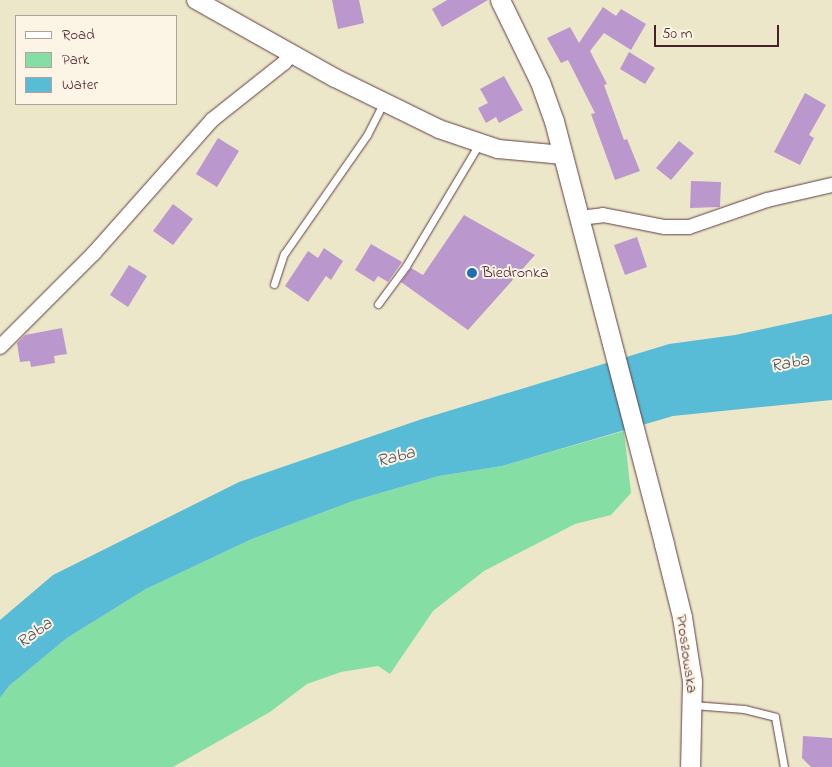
<!DOCTYPE html>
<html>
<head>
<meta charset="utf-8">
<style>
  body { margin:0 }
  #map { position:relative; width:832px; height:767px; overflow:hidden; background:#ede7ca; font-family:"Indie Flower",sans-serif }
  div>[style] { position:absolute }
  .green>* { inset:0; background:#85dea3 }
  .water>* { inset:0; background:#59bcd7 }
  .building>* { inset:0; background:#ba97cd }
  .roads { filter:drop-shadow(0 0 1px #623d43) drop-shadow(0 0 1px #623d43) }
  .service>* { height:7px; margin:-3.5px; padding:0 3.5px; transform-origin:3.5px; border-radius:3.5px; background:#fff }
  .minor>* { height:14px; margin:-7px; padding:0 7px; transform-origin:7px; border-radius:7px; background:#fff }
  .tertiary>* { height:18px; margin:-9px; padding:0 9px; transform-origin:9px; border-radius:9px; background:#fff }
  .secondary>* { height:19px; margin:-9.5px; padding:0 9.5px; transform-origin:9.5px; border-radius:9.5px; background:#fff }
  .dots>* { width:14px; height:14px; translate:-50% -50%; box-sizing:border-box; border:2px solid #fcf5e5; border-radius:50% }
  span { translate:-50% -50%; white-space:nowrap; text-align:center; line-height:1.15; -webkit-text-stroke:4px #fcf5e5; paint-order:stroke }
  .poi-label { font-size:16px; color:#4a1f2b }
  .left { translate:0 -50%; text-align:left }
  .street-label { font-size:16px; color:#4a1f2b }
  .water-label { font-size:18px; color:#4f5667; font-style:italic }
  .legend { position:absolute; left:15px; top:15px; width:162px; height:90px; box-sizing:border-box; background:#fcf5e5; border:1px solid #b59f9b; margin:0; padding:6px 9px; list-style:none; font-size:15px; color:#4a1f2b }
  .legend li { display:flex; align-items:center; gap:10px; height:25px }
  .legend b { width:25px; border:1px solid #b59f9b }
  .scale { position:absolute; left:654px; top:25px; width:125px; height:22px; box-sizing:border-box; border:2px solid #4a1f2b; border-top:0; padding-left:6px; font-size:15px; line-height:18px; white-space:nowrap; color:#4a1f2b; -webkit-text-stroke:4px #fcf5e5; paint-order:stroke }
</style>
</head>
<body>
<div id="map">
  <div class="green">
    <i style="clip-path:polygon(624px 431px,631px 493px,611px 515px,575px 524px,484px 571px,433px 611px,390px 674px,378px 666px,341px 672px,307px 684px,270px 712px,173px 767px,0 767px,0 698px,9px 686px,67px 638px,146px 589px,252px 539px,353px 501px,439px 476px,502px 466px)"></i>
  </div>
  <div class="water">
    <i style="clip-path:polygon(832px 314px,832px 400px,673px 416px,502px 466px,439px 476px,353px 501px,252px 539px,146px 589px,67px 638px,9px 686px,0 698px,0 620px,53px 575px,239px 482px,422px 419px,669px 344px,735px 335px)"></i>
  </div>
  <div class="building">
    <i style="clip-path:polygon(332px 0,359px 0,364px 23px,338px 29px)"></i>
    <i style="clip-path:polygon(447px 0,488px 0,442px 27px,432px 9px)"></i>
    <i style="clip-path:polygon(603px 7px,616px 16px,621px 9px,646px 24px,631px 50px,604px 33px,590px 51px,607px 84px,604px 85px,624px 140px,627px 139px,640px 171px,615px 180px,591px 114px,595px 113px,568px 60px,561px 63px,547px 38px,570px 27px,579px 43px)"></i>
    <i style="clip-path:polygon(629px 52px,655px 68px,645px 84px,620px 69px)"></i>
    <i style="clip-path:polygon(504px 76px,523px 110px,499px 123px,496px 117px,486px 123px,478px 108px,488px 103px,480px 89px)"></i>
    <i style="clip-path:polygon(805px 93px,826px 105px,809px 135px,814px 138px,800px 165px,774px 152px)"></i>
    <i style="clip-path:polygon(218px 138px,239px 151px,217px 187px,196px 174px)"></i>
    <i style="clip-path:polygon(679px 141px,694px 153px,671px 180px,656px 168px)"></i>
    <i style="clip-path:polygon(691px 181px,721px 182px,720px 207px,690px 208px)"></i>
    <i style="clip-path:polygon(173px 204px,193px 219px,173px 245px,153px 231px)"></i>
    <i style="clip-path:polygon(464px 215px,535px 255px,468px 330px,401px 282px,411px 268px,423px 275px)"></i>
    <i style="clip-path:polygon(637px 237px,647px 267px,625px 275px,614px 245px)"></i>
    <i style="clip-path:polygon(371px 244px,402px 262px,388px 282px,378px 276px,374px 282px,355px 270px)"></i>
    <i style="clip-path:polygon(324px 248px,343px 261px,331px 280px,326px 276px,308px 302px,285px 286px,308px 251px,318px 258px)"></i>
    <i style="clip-path:polygon(129px 265px,147px 276px,128px 307px,110px 295px)"></i>
    <i style="clip-path:polygon(62px 328px,67px 354px,54px 356px,55px 363px,31px 367px,30px 361px,20px 362px,17px 343px,25px 335px)"></i>
    <i style="clip-path:polygon(803px 736px,832px 738px,832px 767px,811px 767px,802px 758px)"></i>
  </div>
  <div class="roads">
    <div class="service">
      <i style="left:274px;top:284px;width:32px;rotate:-72deg"></i>
      <i style="left:284px;top:254px;width:145px;rotate:-55.1deg"></i>
      <i style="left:367px;top:135px;width:36px;rotate:-63deg"></i>
      <i style="left:378px;top:304px;width:47px;rotate:-53.6deg"></i>
      <i style="left:406px;top:266px;width:142px;rotate:-59.1deg"></i>
      <i style="left:693px;top:705px;width:51px;rotate:4.5deg"></i>
      <i style="left:744px;top:709px;width:32px;rotate:14deg"></i>
      <i style="left:775px;top:717px;width:51px;rotate:79.8deg"></i>
    </div>
    <div class="minor">
      <i style="left:580px;top:218px;width:23px;rotate:-7deg"></i>
      <i style="left:603px;top:215px;width:63px;rotate:11deg"></i>
      <i style="left:665px;top:227px;width:24px"></i>
      <i style="left:689px;top:227px;width:83px;rotate:-19.1deg"></i>
      <i style="left:767px;top:200px;width:67px;rotate:-13deg"></i>
      <i style="left:0;top:347px;width:133px;rotate:-45deg"></i>
      <i style="left:94px;top:253px;width:178px;rotate:-48.4deg"></i>
      <i style="left:212px;top:120px;width:92px;rotate:-38.4deg"></i>
      <i style="left:284px;top:63px;width:13px;rotate:-51deg"></i>
    </div>
    <div class="tertiary">
      <i style="left:196px;top:0;width:159px;rotate:29.3deg"></i>
      <i style="left:335px;top:78px;width:116px;rotate:26.1deg"></i>
      <i style="left:439px;top:129px;width:62px;rotate:18.7deg"></i>
      <i style="left:498px;top:149px;width:66px;rotate:5.2deg"></i>
    </div>
    <div class="secondary">
      <i style="left:500px;top:0;width:91px;rotate:64deg"></i>
      <i style="left:540px;top:82px;width:41px;rotate:70.3deg"></i>
      <i style="left:554px;top:121px;width:437px;rotate:75.4deg"></i>
      <i style="left:664px;top:544px;width:75px;rotate:76.1deg"></i>
      <i style="left:682px;top:617px;width:65px;rotate:81.1deg"></i>
      <i style="left:692px;top:681px;width:86px;rotate:91.3deg"></i>
    </div>
  </div>
  <div class="dots">
    <i style="left:472px;top:273px;background:#1f6fb2"></i>
  </div>
  <div class="poi-label">
    <span class="left" style="left:482px;top:273px">Biedronka</span>
  </div>
  <div class="street-label">
    <span style="left:686px;top:654px;rotate:82deg">Proszowska</span>
  </div>
  <div class="water-label">
    <span style="left:790px;top:364px;rotate:-11deg">Raba</span>
    <span style="left:396px;top:458px;rotate:-15deg">Raba</span>
    <span style="left:35px;top:634px;rotate:-36deg">Raba</span>
  </div>
  <ul class="legend">
  <li><b style="height:6px;background:#fff"></b>Road</li>
  <li><b style="height:14px;background:#85dea3"></b>Park</li>
  <li><b style="height:14px;background:#59bcd7"></b>Water</li>
  </ul>
  <div class="scale">50 m</div>
</div>
</body>
</html>
